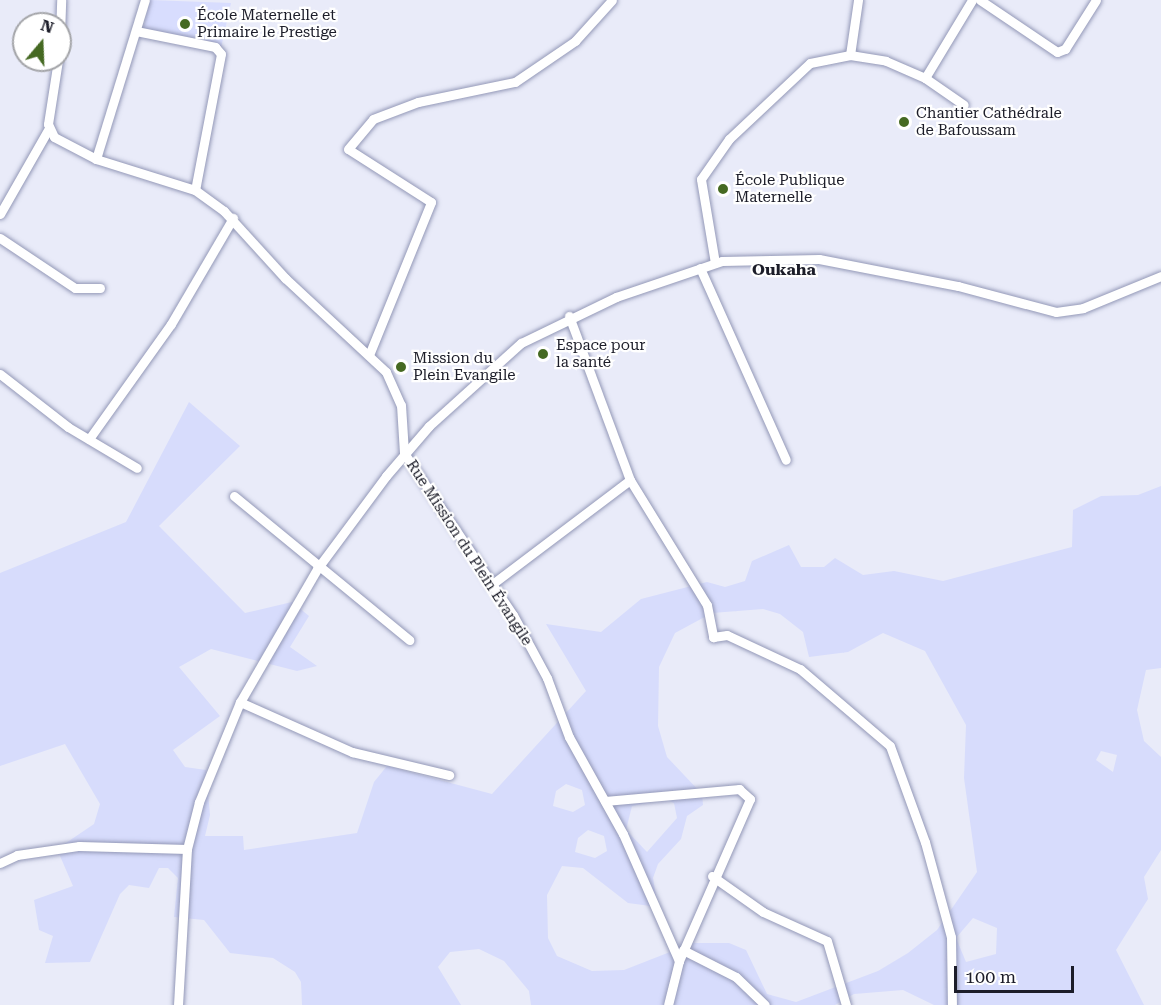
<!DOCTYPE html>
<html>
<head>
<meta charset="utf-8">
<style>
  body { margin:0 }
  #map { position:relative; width:1161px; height:1005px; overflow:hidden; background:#e9ebf9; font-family:"Roboto Serif",serif }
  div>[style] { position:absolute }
  .built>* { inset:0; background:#d8ddfe }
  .green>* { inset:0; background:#d7dcfc }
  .roads { filter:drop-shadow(0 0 2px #9398b7) drop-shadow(0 0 2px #9398b7) }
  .minor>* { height:9px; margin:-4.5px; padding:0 4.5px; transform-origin:4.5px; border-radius:4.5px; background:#fff }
  .dots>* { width:16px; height:16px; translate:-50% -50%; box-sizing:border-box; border:3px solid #fff; border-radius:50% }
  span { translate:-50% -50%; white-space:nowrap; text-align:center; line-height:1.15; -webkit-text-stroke:4.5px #fff; paint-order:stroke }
  .poi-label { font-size:15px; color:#1c1d29 }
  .left { translate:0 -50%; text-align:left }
  .street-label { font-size:15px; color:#1c1d29 }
  .neighbourhood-label { font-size:16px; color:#1c1d29; font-weight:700 }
  .north { position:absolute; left:12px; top:12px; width:60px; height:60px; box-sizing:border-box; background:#fff; border:2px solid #a4a5a9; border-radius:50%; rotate:19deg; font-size:16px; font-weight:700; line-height:24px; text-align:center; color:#1c1d29 }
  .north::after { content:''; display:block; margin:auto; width:21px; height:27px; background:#456922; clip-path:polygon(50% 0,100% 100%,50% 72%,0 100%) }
  .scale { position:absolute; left:954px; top:966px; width:120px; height:27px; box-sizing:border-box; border:3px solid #1c1d29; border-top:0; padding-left:8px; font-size:18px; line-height:21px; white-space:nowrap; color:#1c1d29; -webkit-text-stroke:4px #fff; paint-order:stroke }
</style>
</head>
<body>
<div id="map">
  <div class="built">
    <i style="clip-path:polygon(150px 0,231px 3px,221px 48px,143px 30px)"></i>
  </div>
  <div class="green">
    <i style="clip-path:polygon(evenodd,189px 402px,240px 446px,159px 526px,245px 613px,292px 602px,309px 616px,290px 647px,317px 666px,297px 671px,211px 649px,179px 667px,220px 716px,173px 750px,185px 767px,206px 770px,210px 815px,205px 836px,243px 836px,244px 850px,357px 833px,374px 782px,387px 766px,492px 794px,586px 691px,546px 624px,601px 632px,641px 599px,707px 582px,725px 587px,745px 581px,752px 561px,789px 545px,801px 567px,824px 567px,835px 558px,863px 575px,894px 571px,943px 581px,1072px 547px,1073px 510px,1101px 496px,1138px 495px,1161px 486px,1161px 668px,1146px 670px,1137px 710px,1144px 741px,1161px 757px,1161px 850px,1144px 877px,1148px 899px,1116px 950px,1144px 1005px,934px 1005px,903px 990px,854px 994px,835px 1005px,531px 1005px,529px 991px,504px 961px,479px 949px,450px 952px,438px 967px,461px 1005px,302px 1005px,301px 982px,295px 972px,273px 958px,230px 953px,204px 920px,174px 917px,178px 878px,168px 868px,159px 868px,149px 888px,129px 885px,120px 894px,90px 962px,45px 963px,53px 936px,39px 930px,34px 900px,73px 886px,57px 849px,94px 824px,100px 804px,65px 744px,0 766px,0 573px,126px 522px,189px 402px,763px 609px,780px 614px,803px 632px,809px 657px,848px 652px,883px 633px,925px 651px,966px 725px,964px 778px,977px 872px,937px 930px,908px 953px,878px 971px,796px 1002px,767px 994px,746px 950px,729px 943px,693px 943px,624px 970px,592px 971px,557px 956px,548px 938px,547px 895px,562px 866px,583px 868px,628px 903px,658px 907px,653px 878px,658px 864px,681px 839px,687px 816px,703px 805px,702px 794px,667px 757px,658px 726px,659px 667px,675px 633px,712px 613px,763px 609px,189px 402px,1101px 751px,1117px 755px,1113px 772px,1096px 760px,1101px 751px,189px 402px,566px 784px,582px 790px,585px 805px,573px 812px,553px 806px,556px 791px,566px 784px,189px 402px,665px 799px,674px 803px,677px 818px,647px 852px,626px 830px,632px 806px,665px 799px,189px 402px,588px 830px,604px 836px,607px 851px,595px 858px,575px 852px,578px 838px,588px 830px,189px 402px,973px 918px,997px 928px,996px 954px,966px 962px,956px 938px,973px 918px)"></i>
  </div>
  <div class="roads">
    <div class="minor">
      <i style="left:980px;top:0;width:93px;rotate:34deg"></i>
      <i style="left:1057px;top:52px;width:9px;rotate:-21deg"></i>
      <i style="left:1065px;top:49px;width:58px;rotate:-57.7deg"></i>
      <i style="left:136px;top:31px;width:81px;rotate:11.4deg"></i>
      <i style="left:215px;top:47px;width:9px;rotate:49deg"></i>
      <i style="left:221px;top:54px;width:138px;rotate:100.8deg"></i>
      <i style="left:60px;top:35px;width:35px;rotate:-88deg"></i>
      <i style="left:850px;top:55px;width:56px;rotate:-81.7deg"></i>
      <i style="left:58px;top:60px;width:65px;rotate:98.9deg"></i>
      <i style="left:48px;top:124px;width:14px;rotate:65deg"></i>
      <i style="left:54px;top:137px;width:47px;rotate:27.6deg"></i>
      <i style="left:96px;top:159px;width:104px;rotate:17.4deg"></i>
      <i style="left:195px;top:190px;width:36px;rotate:36deg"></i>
      <i style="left:224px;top:211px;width:91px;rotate:47.7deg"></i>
      <i style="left:285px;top:278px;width:138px;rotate:42.9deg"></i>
      <i style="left:386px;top:372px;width:36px;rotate:66deg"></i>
      <i style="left:401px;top:405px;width:48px;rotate:86.4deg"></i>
      <i style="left:404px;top:453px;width:195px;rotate:56.1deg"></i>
      <i style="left:513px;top:615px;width:72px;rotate:61.6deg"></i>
      <i style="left:547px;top:678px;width:63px;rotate:69.6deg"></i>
      <i style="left:569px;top:737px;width:111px;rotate:60.9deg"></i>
      <i style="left:623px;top:834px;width:139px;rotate:66.2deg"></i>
      <i style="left:679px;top:961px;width:45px;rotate:104deg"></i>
      <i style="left:925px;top:78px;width:91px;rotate:-58.9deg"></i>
      <i style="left:96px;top:159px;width:166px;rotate:-72.9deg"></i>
      <i style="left:0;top:214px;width:97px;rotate:-60.3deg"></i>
      <i style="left:0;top:238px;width:90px;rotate:33.7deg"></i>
      <i style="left:75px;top:288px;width:25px"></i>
      <i style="left:715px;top:263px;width:85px;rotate:-99.5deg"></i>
      <i style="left:701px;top:179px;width:49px;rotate:-55deg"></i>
      <i style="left:729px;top:139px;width:111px;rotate:-43.2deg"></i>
      <i style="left:810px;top:63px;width:41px;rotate:-11.3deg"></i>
      <i style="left:850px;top:55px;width:36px;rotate:9deg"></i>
      <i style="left:886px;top:61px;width:43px;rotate:23.6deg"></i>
      <i style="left:925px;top:78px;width:47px;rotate:34.7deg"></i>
      <i style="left:700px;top:268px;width:210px;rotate:65.9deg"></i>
      <i style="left:569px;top:316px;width:175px;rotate:69.6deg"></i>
      <i style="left:630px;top:480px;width:147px;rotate:58.4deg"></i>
      <i style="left:707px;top:605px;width:33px;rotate:79deg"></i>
      <i style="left:713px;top:637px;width:14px;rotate:-8deg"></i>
      <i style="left:727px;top:635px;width:81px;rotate:25deg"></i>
      <i style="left:800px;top:669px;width:118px;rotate:40.5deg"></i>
      <i style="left:890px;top:746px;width:102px;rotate:70deg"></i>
      <i style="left:925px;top:842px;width:98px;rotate:74.7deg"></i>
      <i style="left:951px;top:937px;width:68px;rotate:89.2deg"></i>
      <i style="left:369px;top:355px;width:165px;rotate:-67.9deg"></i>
      <i style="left:431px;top:202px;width:98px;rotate:-147.4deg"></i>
      <i style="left:348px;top:149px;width:39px;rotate:-50deg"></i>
      <i style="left:373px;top:119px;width:48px;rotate:-20.7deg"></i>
      <i style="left:418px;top:102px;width:99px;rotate:-11.7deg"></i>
      <i style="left:515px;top:82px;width:73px;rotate:-34.3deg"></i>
      <i style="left:575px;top:41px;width:55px;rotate:-47.9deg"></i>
      <i style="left:0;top:374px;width:86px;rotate:37.9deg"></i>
      <i style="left:68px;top:427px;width:80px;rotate:30.7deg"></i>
      <i style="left:89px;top:439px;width:141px;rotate:-54.5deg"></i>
      <i style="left:171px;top:324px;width:123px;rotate:-59.7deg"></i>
      <i style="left:234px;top:496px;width:227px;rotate:39.4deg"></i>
      <i style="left:491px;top:585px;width:174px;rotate:-37.1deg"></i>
      <i style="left:240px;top:702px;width:123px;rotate:24.1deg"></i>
      <i style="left:352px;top:752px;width:100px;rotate:13.3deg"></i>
      <i style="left:605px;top:801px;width:135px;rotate:-5.1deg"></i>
      <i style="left:739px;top:789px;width:15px;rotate:42deg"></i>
      <i style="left:750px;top:799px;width:177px;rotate:113.7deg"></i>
      <i style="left:0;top:863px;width:19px;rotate:-25deg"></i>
      <i style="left:17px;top:855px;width:63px;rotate:-8.3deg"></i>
      <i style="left:79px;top:846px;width:108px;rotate:1.6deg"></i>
      <i style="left:712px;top:876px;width:62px;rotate:35.2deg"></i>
      <i style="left:763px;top:912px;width:70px;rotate:24.4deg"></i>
      <i style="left:827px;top:941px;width:67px;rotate:73.5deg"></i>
      <i style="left:683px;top:950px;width:59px;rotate:27deg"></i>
      <i style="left:736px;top:977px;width:40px;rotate:44deg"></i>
      <i style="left:178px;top:1005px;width:156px;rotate:-86.7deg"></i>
      <i style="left:187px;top:849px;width:49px;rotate:-75.7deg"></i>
      <i style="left:199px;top:802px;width:108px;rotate:-67.7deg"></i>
      <i style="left:240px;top:702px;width:154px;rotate:-59.9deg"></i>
      <i style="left:317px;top:569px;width:116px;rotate:-53.4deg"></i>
      <i style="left:386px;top:476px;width:66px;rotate:-49.3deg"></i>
      <i style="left:429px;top:426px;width:124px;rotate:-42.1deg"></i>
      <i style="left:521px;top:343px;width:106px;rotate:-25.8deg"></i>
      <i style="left:616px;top:297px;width:112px;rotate:-18.8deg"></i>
      <i style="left:722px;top:261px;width:97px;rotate:-1.2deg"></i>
      <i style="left:819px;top:259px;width:142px;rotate:11deg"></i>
      <i style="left:958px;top:286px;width:101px;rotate:14.9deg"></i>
      <i style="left:1056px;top:312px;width:27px;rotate:-8deg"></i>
      <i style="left:1083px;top:308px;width:84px;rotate:-22.3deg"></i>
    </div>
  </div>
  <div class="dots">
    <i style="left:185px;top:24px;background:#456922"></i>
    <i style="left:904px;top:122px;background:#456922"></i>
    <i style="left:723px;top:189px;background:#456922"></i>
    <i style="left:543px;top:354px;background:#456922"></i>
    <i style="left:401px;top:367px;background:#456922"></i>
  </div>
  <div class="poi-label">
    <span class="left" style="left:197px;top:24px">École Maternelle et<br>Primaire le Prestige</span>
    <span class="left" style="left:916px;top:122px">Chantier Cathédrale<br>de Bafoussam</span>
    <span class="left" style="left:735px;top:189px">École Publique<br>Maternelle</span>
    <span class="left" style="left:556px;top:354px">Espace pour<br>la santé</span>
    <span class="left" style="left:413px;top:367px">Mission du<br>Plein Evangile</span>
  </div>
  <div class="street-label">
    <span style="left:469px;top:553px;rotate:57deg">Rue Mission du Plein Évangile</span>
  </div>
  <div class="neighbourhood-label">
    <span style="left:784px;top:270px">Oukaha</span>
  </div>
  <div class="north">N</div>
  <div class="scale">100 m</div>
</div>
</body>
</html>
